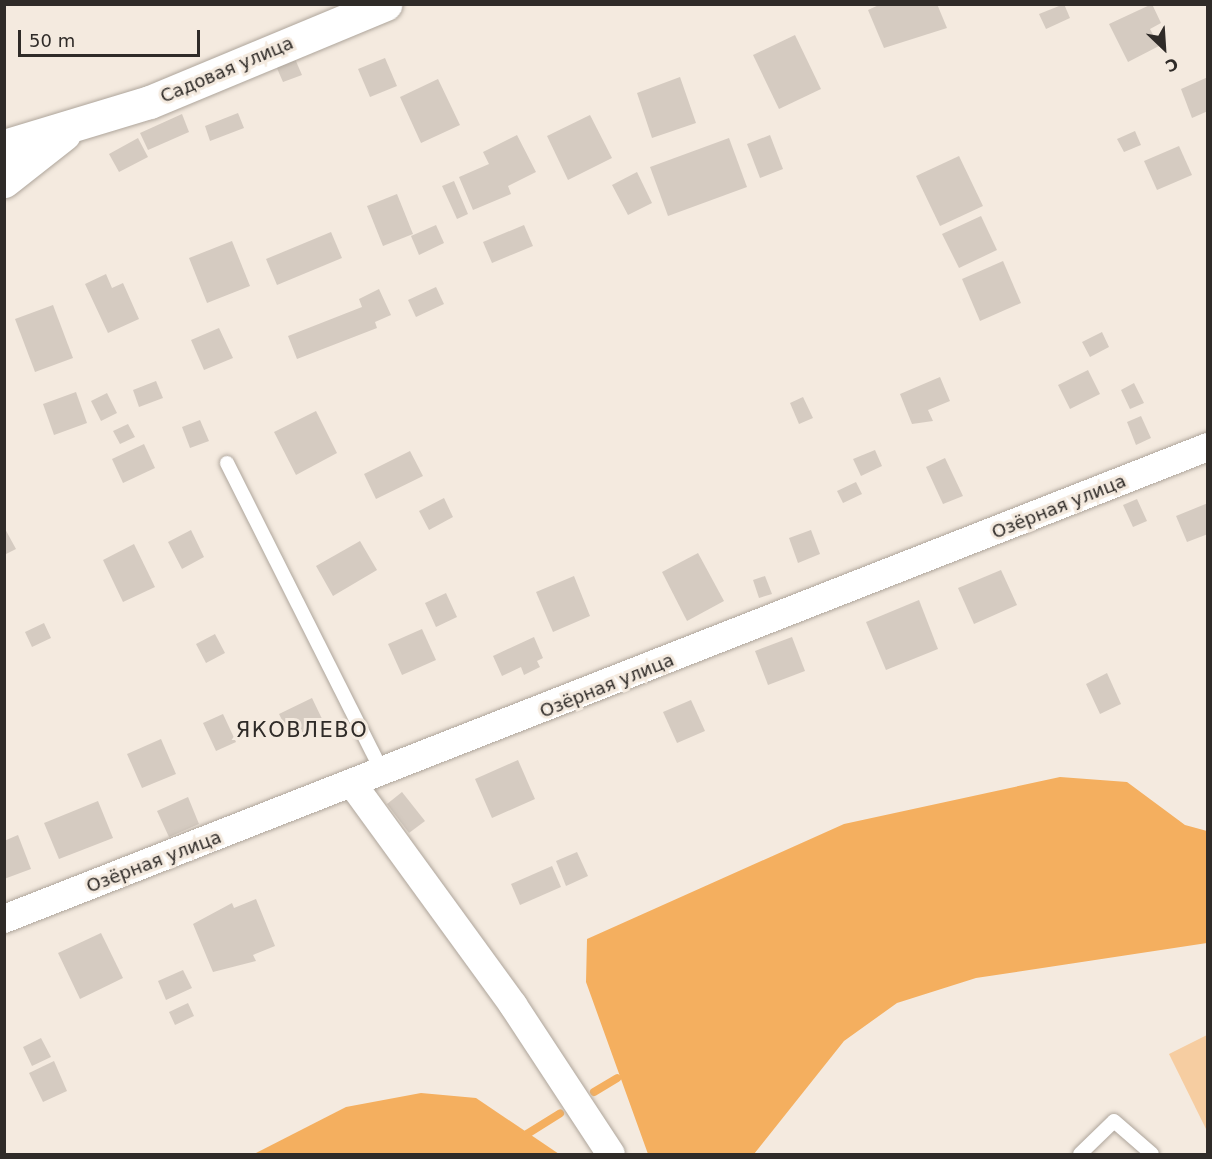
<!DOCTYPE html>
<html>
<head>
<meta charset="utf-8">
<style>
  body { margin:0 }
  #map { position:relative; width:1212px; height:1159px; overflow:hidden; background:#f4eadf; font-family:"DejaVu Sans",sans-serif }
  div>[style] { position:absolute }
  .green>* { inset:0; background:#f6cda1 }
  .water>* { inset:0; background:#f4af5f }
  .stream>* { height:8px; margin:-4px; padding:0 4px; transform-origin:4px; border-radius:4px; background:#f4af5f }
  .building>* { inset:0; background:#d5cbc1 }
  .roads { filter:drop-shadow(0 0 2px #aea59b) drop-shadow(0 0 2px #aea59b) }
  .lane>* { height:14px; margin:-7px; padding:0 7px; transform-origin:7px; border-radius:7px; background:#fff }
  .street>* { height:28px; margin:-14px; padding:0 14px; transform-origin:14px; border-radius:14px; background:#fff }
  .secondary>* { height:33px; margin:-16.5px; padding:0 16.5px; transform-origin:16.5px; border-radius:16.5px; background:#fff }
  span { translate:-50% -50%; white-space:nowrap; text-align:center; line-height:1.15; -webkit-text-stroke:6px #f4eadf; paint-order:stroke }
  .street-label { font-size:18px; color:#2f2b28 }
  .quarter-label { font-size:21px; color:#2f2b28; letter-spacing:1.5px }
  .frame { position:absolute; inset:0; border:6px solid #2f2b28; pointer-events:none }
  .north { position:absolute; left:1134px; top:18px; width:60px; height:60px; -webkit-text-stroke:4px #f4eadf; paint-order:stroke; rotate:155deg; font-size:16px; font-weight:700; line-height:24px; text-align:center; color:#2f2b28 }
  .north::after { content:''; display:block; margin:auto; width:21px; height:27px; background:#2f2b28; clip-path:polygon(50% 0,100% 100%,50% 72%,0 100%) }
  .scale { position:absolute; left:18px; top:30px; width:182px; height:27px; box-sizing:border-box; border:3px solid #2f2b28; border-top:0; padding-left:8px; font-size:18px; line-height:21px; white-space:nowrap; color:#2f2b28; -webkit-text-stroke:4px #f4eadf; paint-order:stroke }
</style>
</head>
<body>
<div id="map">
  <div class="green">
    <i style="clip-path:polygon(1207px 1035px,1208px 1131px,1207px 1131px,1169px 1054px)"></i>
  </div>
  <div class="water">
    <i style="clip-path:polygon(1060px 777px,1127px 782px,1185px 825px,1207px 831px,1207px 943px,976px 978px,897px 1003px,844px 1041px,754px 1154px,648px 1154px,586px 982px,587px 939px,844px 824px)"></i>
    <i style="clip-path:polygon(421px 1093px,476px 1098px,559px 1154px,254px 1154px,346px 1107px)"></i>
  </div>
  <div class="stream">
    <i style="left:594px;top:1092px;width:27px;rotate:-31deg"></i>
    <i style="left:527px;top:1134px;width:39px;rotate:-32deg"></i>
  </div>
  <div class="building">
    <i style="clip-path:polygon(881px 4px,937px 4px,947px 28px,884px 48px,868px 10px)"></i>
    <i style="clip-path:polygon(1064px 4px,1070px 18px,1046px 29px,1039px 14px)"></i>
    <i style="clip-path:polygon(1152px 4px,1161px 23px,1150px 29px,1159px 46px,1128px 62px,1109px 24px)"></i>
    <i style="clip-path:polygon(795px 35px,821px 89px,779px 109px,753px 55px)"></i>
    <i style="clip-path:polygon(292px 52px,302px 75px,283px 82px,273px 59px)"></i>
    <i style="clip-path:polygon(385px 58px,397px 86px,370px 97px,358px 69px)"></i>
    <i style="clip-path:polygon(680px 77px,696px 123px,652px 138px,637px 93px)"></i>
    <i style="clip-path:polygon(1208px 77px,1208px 111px,1192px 118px,1181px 89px)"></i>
    <i style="clip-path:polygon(438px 79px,460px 125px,421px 143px,400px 97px)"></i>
    <i style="clip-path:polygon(238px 113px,244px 128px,210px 141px,205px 126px)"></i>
    <i style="clip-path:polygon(182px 114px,189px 132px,148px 150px,140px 133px)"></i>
    <i style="clip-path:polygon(590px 115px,612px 158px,568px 180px,547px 136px)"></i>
    <i style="clip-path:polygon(1135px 131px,1141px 145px,1124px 152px,1117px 139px)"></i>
    <i style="clip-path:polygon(517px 135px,536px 172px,508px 186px,511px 194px,473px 210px,459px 177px,489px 164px,483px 152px)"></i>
    <i style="clip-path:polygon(770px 135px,783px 169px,760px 178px,747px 144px)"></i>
    <i style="clip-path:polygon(138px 138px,148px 157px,119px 172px,109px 154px)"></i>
    <i style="clip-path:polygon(729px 138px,747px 187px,668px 216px,650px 167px)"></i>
    <i style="clip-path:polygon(1179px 146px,1192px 175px,1157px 190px,1144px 161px)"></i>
    <i style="clip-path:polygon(959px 156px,983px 206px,940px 226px,916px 176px)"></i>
    <i style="clip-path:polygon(637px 172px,652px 203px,628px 215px,612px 185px)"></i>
    <i style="clip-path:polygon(454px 181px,468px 214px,457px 219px,442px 186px)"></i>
    <i style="clip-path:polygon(397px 194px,413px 234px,383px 246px,367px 206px)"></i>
    <i style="clip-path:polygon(981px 216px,997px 250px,959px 268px,942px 234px)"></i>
    <i style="clip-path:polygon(436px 225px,444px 243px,419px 255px,411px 236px)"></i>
    <i style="clip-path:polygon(524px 225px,533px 246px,492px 263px,483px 242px)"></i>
    <i style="clip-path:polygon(331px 232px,342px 258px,277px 285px,266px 259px)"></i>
    <i style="clip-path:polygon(232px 241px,250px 286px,207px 303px,189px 258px)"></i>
    <i style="clip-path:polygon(1003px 261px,1021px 303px,980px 321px,962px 279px)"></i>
    <i style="clip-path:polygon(106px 274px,112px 288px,123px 283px,139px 319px,108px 333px,85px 284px)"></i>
    <i style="clip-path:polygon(436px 287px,444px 304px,416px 317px,408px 300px)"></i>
    <i style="clip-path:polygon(379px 289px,391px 315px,375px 322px,377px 328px,297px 359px,288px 336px,362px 307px,359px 299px)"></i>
    <i style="clip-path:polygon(53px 305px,73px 358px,35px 372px,15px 319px)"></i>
    <i style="clip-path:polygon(219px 328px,233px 358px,204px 370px,191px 340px)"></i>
    <i style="clip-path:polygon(1102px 332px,1109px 347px,1090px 357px,1082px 342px)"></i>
    <i style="clip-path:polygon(1088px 370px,1100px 394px,1070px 409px,1058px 385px)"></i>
    <i style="clip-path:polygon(940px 377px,950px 401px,928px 410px,933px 421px,912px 424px,900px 394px)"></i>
    <i style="clip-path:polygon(156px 381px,163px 398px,139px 407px,133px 390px)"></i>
    <i style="clip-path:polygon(1134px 383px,1144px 403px,1130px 409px,1121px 390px)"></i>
    <i style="clip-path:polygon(76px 392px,87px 423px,54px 435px,43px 404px)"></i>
    <i style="clip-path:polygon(107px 393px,117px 413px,101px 421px,91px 401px)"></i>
    <i style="clip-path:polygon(803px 397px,813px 418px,799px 424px,790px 403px)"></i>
    <i style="clip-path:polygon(316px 411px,337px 453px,296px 475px,274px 432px)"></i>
    <i style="clip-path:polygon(1141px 416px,1151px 438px,1136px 445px,1127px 422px)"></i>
    <i style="clip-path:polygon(200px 420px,209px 441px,190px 448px,182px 427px)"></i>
    <i style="clip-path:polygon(128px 424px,135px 437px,120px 444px,113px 431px)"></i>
    <i style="clip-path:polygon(144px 444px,155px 468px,123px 483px,112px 459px)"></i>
    <i style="clip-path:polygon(875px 450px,882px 466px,861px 476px,853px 459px)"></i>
    <i style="clip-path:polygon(410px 451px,423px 476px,376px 499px,364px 474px)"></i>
    <i style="clip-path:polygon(945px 458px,963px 496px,943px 504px,926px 467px)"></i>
    <i style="clip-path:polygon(856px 482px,862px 494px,843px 503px,837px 491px)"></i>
    <i style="clip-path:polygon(444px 498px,453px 517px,429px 530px,419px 511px)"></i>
    <i style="clip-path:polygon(1137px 499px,1147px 521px,1133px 527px,1123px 505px)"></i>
    <i style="clip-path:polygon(1208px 503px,1208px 534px,1187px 542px,1176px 516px)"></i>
    <i style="clip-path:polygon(4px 527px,16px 549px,4px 555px)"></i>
    <i style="clip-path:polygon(191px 530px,204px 557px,182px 569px,168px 542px)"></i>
    <i style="clip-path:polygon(811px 530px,820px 554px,798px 563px,789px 538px)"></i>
    <i style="clip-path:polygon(360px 541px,377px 570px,333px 596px,316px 566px)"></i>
    <i style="clip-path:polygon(134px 544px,155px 587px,123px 602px,103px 560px)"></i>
    <i style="clip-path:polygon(698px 553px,724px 601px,687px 621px,662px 572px)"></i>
    <i style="clip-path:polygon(1001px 570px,1017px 605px,974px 624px,958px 588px)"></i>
    <i style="clip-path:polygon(574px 576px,590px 616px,553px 632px,536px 592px)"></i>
    <i style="clip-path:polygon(765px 576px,772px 594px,759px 598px,753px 580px)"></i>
    <i style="clip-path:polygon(446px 593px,457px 617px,436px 627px,425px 603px)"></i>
    <i style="clip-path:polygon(919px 600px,938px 649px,886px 670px,866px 622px)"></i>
    <i style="clip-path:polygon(44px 623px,51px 638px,32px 647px,25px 632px)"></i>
    <i style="clip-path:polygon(422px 629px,436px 660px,402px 675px,388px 644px)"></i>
    <i style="clip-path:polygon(215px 634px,225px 653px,206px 663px,196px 644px)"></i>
    <i style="clip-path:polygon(534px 637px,543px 658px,537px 661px,540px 667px,524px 675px,521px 667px,502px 676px,493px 656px)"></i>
    <i style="clip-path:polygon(792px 637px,805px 671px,768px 685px,755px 651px)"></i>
    <i style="clip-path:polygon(1107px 673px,1121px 704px,1100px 714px,1086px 684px)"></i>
    <i style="clip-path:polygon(312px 698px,324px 723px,291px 738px,279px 714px)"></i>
    <i style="clip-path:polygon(691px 700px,705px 731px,677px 743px,663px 712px)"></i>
    <i style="clip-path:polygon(223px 714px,236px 742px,216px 751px,203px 723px)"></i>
    <i style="clip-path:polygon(161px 739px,176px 774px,142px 788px,127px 754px)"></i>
    <i style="clip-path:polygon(518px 760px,535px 799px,492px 818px,475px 779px)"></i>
    <i style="clip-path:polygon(402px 792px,425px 821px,409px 833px,387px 804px)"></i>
    <i style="clip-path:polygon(188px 797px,199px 824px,169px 837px,157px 811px)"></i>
    <i style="clip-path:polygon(98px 801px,113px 838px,59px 859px,44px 823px)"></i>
    <i style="clip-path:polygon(18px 835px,31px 869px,4px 879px,4px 841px)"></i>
    <i style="clip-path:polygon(577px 852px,588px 876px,566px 886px,556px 861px)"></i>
    <i style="clip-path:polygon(552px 866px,561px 887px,520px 905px,511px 884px)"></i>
    <i style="clip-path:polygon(256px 899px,275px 946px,253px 955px,256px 961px,213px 972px,193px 924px,232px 903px,234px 908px)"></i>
    <i style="clip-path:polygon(101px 933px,123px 978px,80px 999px,58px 953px)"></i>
    <i style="clip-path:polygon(183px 970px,192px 988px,166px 1000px,158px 981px)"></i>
    <i style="clip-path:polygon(188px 1003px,194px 1016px,175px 1025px,169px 1012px)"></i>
    <i style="clip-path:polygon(41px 1038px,51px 1057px,32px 1066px,23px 1047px)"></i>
    <i style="clip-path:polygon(54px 1061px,67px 1091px,43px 1102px,29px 1073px)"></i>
  </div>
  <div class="roads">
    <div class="lane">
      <i style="left:227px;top:463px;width:347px;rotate:63.3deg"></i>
      <i style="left:1080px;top:1154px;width:47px;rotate:-44.1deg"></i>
      <i style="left:1114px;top:1121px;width:50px;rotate:41deg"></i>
    </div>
    <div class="street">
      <i style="left:354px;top:786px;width:271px;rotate:54deg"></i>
      <i style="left:513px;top:1005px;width:178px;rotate:56.7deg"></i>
      <i style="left:4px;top:919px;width:1293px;rotate:-21.41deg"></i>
    </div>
    <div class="secondary">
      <i style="left:4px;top:146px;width:152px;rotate:-16.8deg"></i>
      <i style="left:150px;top:102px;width:255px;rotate:-22.6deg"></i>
      <i style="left:4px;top:181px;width:76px;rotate:-38.1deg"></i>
    </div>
  </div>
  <div class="street-label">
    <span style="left:227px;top:70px;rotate:-23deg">Садовая улица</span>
    <span style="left:1059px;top:507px;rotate:-22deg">Озёрная улица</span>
    <span style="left:607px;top:686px;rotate:-22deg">Озёрная улица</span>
    <span style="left:154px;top:862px;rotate:-21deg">Озёрная улица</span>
  </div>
  <div class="quarter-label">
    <span style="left:302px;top:730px">ЯКОВЛЕВО</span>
  </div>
  <div class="frame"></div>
  <div class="north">С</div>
  <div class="scale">50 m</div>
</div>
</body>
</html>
